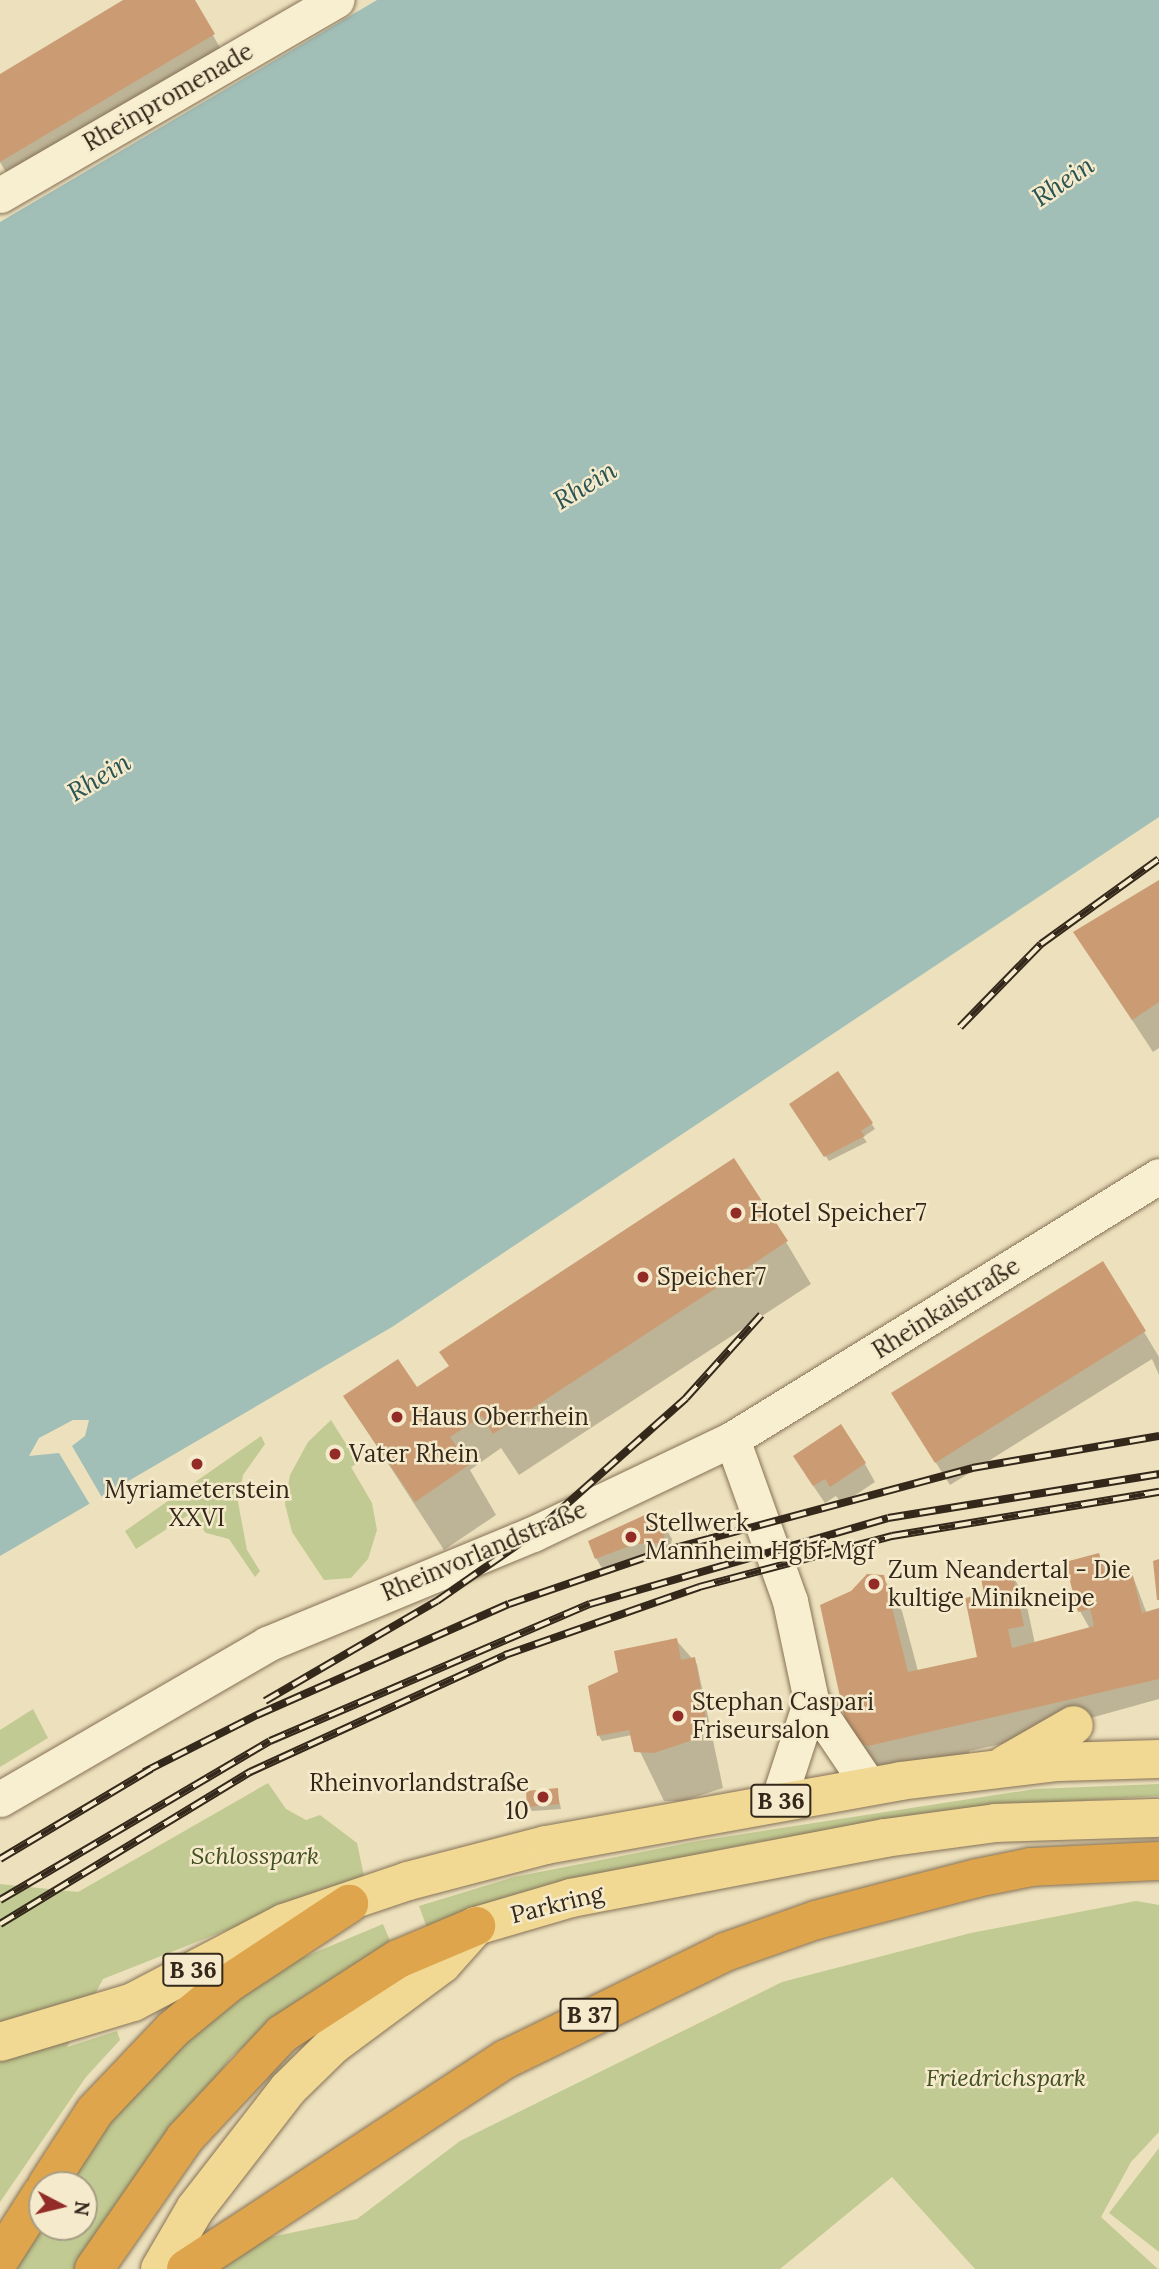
<!DOCTYPE html>
<html>
<head>
<meta charset="utf-8">
<style>
  body { margin:0 }
  #map { position:relative; width:1159px; height:2269px; overflow:hidden; background:#ede1bd; font-family:Lora,serif }
  div>[style] { position:absolute }
  .green>* { inset:0; background:#c1ca92 }
  .water>* { inset:0; background:#a1beb7 }
  .pier>* { inset:0; background:#ede1bd }
  .shadow>* { inset:0; background:#0003 }
  .building>* { inset:0; background:#cb9c73 }
  .roads { filter:drop-shadow(0 0 2px #857156) drop-shadow(0 0 2px #857156) }
  .minor>* { height:35px; margin:-17.5px; padding:0 17.5px; transform-origin:17.5px; border-radius:17.5px; background:#f8eed0 }
  .major>* { height:38px; margin:-19px; padding:0 19px; transform-origin:19px; border-radius:19px; background:#f1d994 }
  .highway>* { height:38px; margin:-19px; padding:0 19px; transform-origin:19px; border-radius:19px; background:#dea54c }
  .rail>* { height:8px; margin-top:-4px; transform-origin:0; background:repeating-linear-gradient(90deg,#f5ebcc 0 16px,#34281b 0 32px); box-sizing:border-box; border-block:2px solid #34281b }
  .dots>* { width:19px; height:19px; translate:-50% -50%; box-sizing:border-box; border:4px solid #f5ebcc; border-radius:50% }
  span { translate:-50% -50%; white-space:nowrap; text-align:center; line-height:1.15; -webkit-text-stroke:5px #f5ebcc; paint-order:stroke }
  .shield-label span { padding:2px 5px; background:#f5ebcc; border:2px solid; border-radius:5px; -webkit-text-stroke-width:0 }
  .shield-label { font-size:23px; color:#34281b; font-weight:700 }
  .street-label { font-size:24px; color:#34281b }
  .poi-label { font-size:24px; color:#34281b }
  .left { translate:0 -50%; text-align:left }
  .right { translate:-100% -50%; text-align:right }
  .park-label { font-size:24px; color:#425022; font-style:italic }
  .water-label { font-size:26px; color:#2a5453; font-style:italic }
  .north { position:absolute; left:28px; top:2171px; width:70px; height:70px; box-sizing:border-box; background:#f5ebcc; border:2px solid #a89d85; border-radius:50%; rotate:97deg; font-size:19px; font-weight:700; line-height:28px; text-align:center; color:#34281b }
  .north::after { content:''; display:block; margin:auto; width:24px; height:32px; background:#932c27; clip-path:polygon(50% 0,100% 100%,50% 72%,0 100%) }
</style>
</head>
<body>
<div id="map">
  <div class="green">
    <i style="clip-path:polygon(331px 1420px,358px 1463px,351px 1467px,372px 1503px,377px 1530px,368px 1559px,351px 1578px,324px 1580px,292px 1532px,285px 1504px,290px 1475px,308px 1442px)"></i>
    <i style="clip-path:polygon(261px 1436px,265px 1444px,243px 1475px,238px 1502px,247px 1550px,260px 1571px,255px 1577px,229px 1539px,206px 1533px,190px 1514px,136px 1549px,125px 1531px)"></i>
    <i style="clip-path:polygon(33px 1709px,48px 1738px,0 1767px,0 1730px)"></i>
    <i style="clip-path:polygon(268px 1783px,286px 1809px,306px 1820px,320px 1815px,357px 1843px,364px 1876px,103px 1979px,67px 2047px,117px 2031px,120px 2040px,86px 2077px,0 2202px,0 1884px,78px 1892px)"></i>
    <i style="clip-path:polygon(1159px 1784px,1159px 1796px,997px 1806px,758px 1842px,581px 1878px,427px 1928px,419px 1906px,514px 1877px,698px 1841px,1035px 1789px)"></i>
    <i style="clip-path:polygon(1136px 1901px,1159px 1905px,1159px 2132px,1131px 2162px,1101px 2217px,1158px 2269px,975px 2269px,892px 2177px,780px 2269px,175px 2269px,174px 2257px,357px 2219px,460px 2141px,782px 1982px,971px 1933px)"></i>
    <i style="clip-path:polygon(383px 1924px,391px 1943px,307px 1995px,232px 2056px,75px 2269px,7px 2269px,42px 2227px,84px 2227px,84px 2185px,61px 2185px,132px 2095px,208px 2021px,273px 1970px)"></i>
    <i style="clip-path:polygon(1159px 2148px,1159px 2252px,1109px 2213px)"></i>
  </div>
  <div class="water">
    <i style="clip-path:polygon(377px 0,1159px 0,1159px 817px,392px 1327px,0 1556px,0 222px)"></i>
  </div>
  <div class="pier">
    <i style="clip-path:polygon(73px 1420px,89px 1420px,85px 1436px,72px 1446px,104px 1501px,92px 1508px,59px 1453px,29px 1456px,39px 1438px)"></i>
  </div>
  <div class="shadow">
    <i style="clip-path:polygon(126px 0,193px 0,223px 53px,10px 179px,0 162px,0 76px)"></i>
    <i style="clip-path:polygon(1159px 882px,1159px 1048px,1153px 1052px,1075px 933px)"></i>
    <i style="clip-path:polygon(838px 1073px,875px 1129px,863px 1137px,867px 1142px,829px 1161px,794px 1110px)"></i>
    <i style="clip-path:polygon(786px 1242px,811px 1284px,519px 1475px,501px 1448px,470px 1470px,496px 1515px,444px 1550px,345px 1397px,420px 1396px)"></i>
    <i style="clip-path:polygon(1144px 1332px,1159px 1357px,1159px 1375px,1152px 1359px,950px 1485px,907px 1417px)"></i>
    <i style="clip-path:polygon(865px 1464px,875px 1482px,842px 1504px,836px 1496px,825px 1503px,805px 1474px)"></i>
    <i style="clip-path:polygon(665px 1527px,672px 1539px,669px 1555px,603px 1570px,596px 1558px)"></i>
    <i style="clip-path:polygon(1099px 1555px,1109px 1573px,1129px 1566px,1147px 1614px,1159px 1610px,1159px 1699px,1087px 1719px,1089px 1725px,969px 1751px,971px 1761px,889px 1778px,868px 1762px,849px 1728px,883px 1577px,902px 1611px,918px 1671px,979px 1658px,986px 1595px,1011px 1573px,1025px 1597px,1035px 1644px,1090px 1629px,1080px 1611px)"></i>
    <i style="clip-path:polygon(676px 1640px,697px 1664px,723px 1788px,683px 1801px,664px 1801px,632px 1735px,602px 1741px,599px 1736px,618px 1674px)"></i>
    <i style="clip-path:polygon(557px 1790px,561px 1809px,532px 1811px,529px 1806px)"></i>
  </div>
  <div class="building">
    <i style="clip-path:polygon(123px 0,195px 0,215px 34px,0 162px,0 74px)"></i>
    <i style="clip-path:polygon(1159px 880px,1159px 1002px,1132px 1020px,1073px 932px)"></i>
    <i style="clip-path:polygon(838px 1071px,873px 1123px,861px 1131px,865px 1136px,824px 1157px,789px 1104px)"></i>
    <i style="clip-path:polygon(734px 1158px,788px 1241px,493px 1434px,482px 1416px,450px 1437px,469px 1465px,415px 1502px,343px 1396px,398px 1359px,417px 1387px,449px 1366px,439px 1352px)"></i>
    <i style="clip-path:polygon(1103px 1261px,1146px 1331px,935px 1463px,891px 1393px)"></i>
    <i style="clip-path:polygon(841px 1424px,866px 1463px,830px 1487px,825px 1479px,813px 1486px,793px 1456px)"></i>
    <i style="clip-path:polygon(647px 1514px,657px 1514px,666px 1526px,663px 1543px,635px 1544px,595px 1559px,588px 1541px)"></i>
    <i style="clip-path:polygon(1099px 1553px,1105px 1573px,1130px 1564px,1142px 1613px,1159px 1608px,1159px 1679px,868px 1746px,855px 1740px,847px 1729px,820px 1605px,851px 1591px,867px 1574px,884px 1575px,908px 1672px,977px 1657px,965px 1598px,984px 1594px,981px 1578px,1012px 1571px,1024px 1626px,1008px 1629px,1012px 1648px,1094px 1626px,1090px 1609px,1078px 1612px,1065px 1562px)"></i>
    <i style="clip-path:polygon(1159px 1559px,1159px 1600px,1157px 1600px,1153px 1561px)"></i>
    <i style="clip-path:polygon(677px 1638px,681px 1660px,695px 1657px,706px 1718px,693px 1721px,696px 1739px,654px 1753px,634px 1752px,629px 1730px,597px 1736px,588px 1686px,618px 1672px,614px 1651px)"></i>
    <i style="clip-path:polygon(558px 1788px,559px 1804px,527px 1807px,526px 1791px)"></i>
  </div>
  <div class="roads">
    <div class="minor">
      <i style="left:0;top:195px;width:389px;rotate:-30.1deg"></i>
      <i style="left:732px;top:1439px;width:172px;rotate:70.3deg"></i>
      <i style="left:790px;top:1601px;width:101px;rotate:78deg"></i>
      <i style="left:811px;top:1700px;width:104px;rotate:56deg"></i>
      <i style="left:0;top:1799px;width:309px;rotate:-30.1deg"></i>
      <i style="left:267px;top:1644px;width:288px;rotate:-22.5deg"></i>
      <i style="left:533px;top:1534px;width:221px;rotate:-25.5deg"></i>
      <i style="left:732px;top:1439px;width:501px;rotate:-31.63deg"></i>
      <i style="left:778px;top:1801px;width:106px;rotate:-71.9deg"></i>
    </div>
    <div class="major">
      <i style="left:1006px;top:1764px;width:78px;rotate:-29.8deg"></i>
      <i style="left:0;top:2042px;width:139px;rotate:-16.7deg"></i>
      <i style="left:133px;top:2002px;width:170px;rotate:-27.6deg"></i>
      <i style="left:284px;top:1923px;width:131px;rotate:-18.7deg"></i>
      <i style="left:408px;top:1881px;width:143px;rotate:-14.6deg"></i>
      <i style="left:546px;top:1845px;width:360px;rotate:-10.2deg"></i>
      <i style="left:900px;top:1781px;width:159px;rotate:-6.9deg"></i>
      <i style="left:1058px;top:1762px;width:101px;rotate:-1.7deg"></i>
      <i style="left:160px;top:2269px;width:69px;rotate:-59.7deg"></i>
      <i style="left:195px;top:2209px;width:152px;rotate:-52.2deg"></i>
      <i style="left:288px;top:2089px;width:63px;rotate:-44.4deg"></i>
      <i style="left:333px;top:2045px;width:136px;rotate:-36.6deg"></i>
      <i style="left:442px;top:1964px;width:51px;rotate:-48.2deg"></i>
      <i style="left:476px;top:1926px;width:99px;rotate:-16.4deg"></i>
      <i style="left:571px;top:1898px;width:320px;rotate:-10.8deg"></i>
      <i style="left:885px;top:1838px;width:112px;rotate:-7.7deg"></i>
      <i style="left:996px;top:1823px;width:163px;rotate:-1.8deg"></i>
    </div>
    <div class="highway">
      <i style="left:47px;top:2185px;width:88px;rotate:-57deg"></i>
      <i style="left:95px;top:2111px;width:113px;rotate:-46.4deg"></i>
      <i style="left:173px;top:2029px;width:72px;rotate:-39.4deg"></i>
      <i style="left:229px;top:1983px;width:144px;rotate:-33.4deg"></i>
      <i style="left:0;top:2259px;width:78px;rotate:-57.5deg"></i>
      <i style="left:94px;top:2269px;width:160px;rotate:-55.2deg"></i>
      <i style="left:185px;top:2138px;width:142px;rotate:-47deg"></i>
      <i style="left:282px;top:2034px;width:138px;rotate:-32.9deg"></i>
      <i style="left:398px;top:1959px;width:85px;rotate:-22.9deg"></i>
      <i style="left:186px;top:2269px;width:383px;rotate:-33.3deg"></i>
      <i style="left:506px;top:2059px;width:244px;rotate:-26deg"></i>
      <i style="left:725px;top:1952px;width:96px;rotate:-19.4deg"></i>
      <i style="left:816px;top:1920px;width:166px;rotate:-14.6deg"></i>
      <i style="left:977px;top:1878px;width:55px;rotate:-11.5deg"></i>
      <i style="left:1031px;top:1867px;width:128px;rotate:-2.7deg"></i>
    </div>
  </div>
  <div class="rail">
    <i style="left:960px;top:1027px;width:116px;rotate:-45.7deg"></i>
    <i style="left:1041px;top:944px;width:145px;rotate:-35.8deg"></i>
    <i style="left:265px;top:1701px;width:199px;rotate:-30.2deg"></i>
    <i style="left:437px;top:1601px;width:117px;rotate:-34.9deg"></i>
    <i style="left:533px;top:1534px;width:205px;rotate:-41.6deg"></i>
    <i style="left:686px;top:1398px;width:112px;rotate:-47.9deg"></i>
    <i style="left:144px;top:1772px;width:127px;rotate:-26.8deg"></i>
    <i style="left:257px;top:1715px;width:275px;rotate:-23.8deg"></i>
    <i style="left:509px;top:1604px;width:167px;rotate:-18.9deg"></i>
    <i style="left:667px;top:1550px;width:316px;rotate:-15deg"></i>
    <i style="left:972px;top:1468px;width:190px;rotate:-9.7deg"></i>
    <i style="left:0;top:1859px;width:176px;rotate:-30.8deg"></i>
    <i style="left:0;top:1900px;width:313px;rotate:-30.5deg"></i>
    <i style="left:270px;top:1741px;width:348px;rotate:-23.2deg"></i>
    <i style="left:590px;top:1604px;width:310px;rotate:-16.1deg"></i>
    <i style="left:888px;top:1518px;width:275px;rotate:-9.2deg"></i>
    <i style="left:0;top:1924px;width:293px;rotate:-31.3deg"></i>
    <i style="left:250px;top:1772px;width:281px;rotate:-24.6deg"></i>
    <i style="left:505px;top:1655px;width:206px;rotate:-19.3deg"></i>
    <i style="left:699px;top:1587px;width:200px;rotate:-14.8deg"></i>
    <i style="left:892px;top:1536px;width:271px;rotate:-9.4deg"></i>
  </div>
  <div class="dots">
    <i style="left:736px;top:1213px;background:#932c27"></i>
    <i style="left:643px;top:1277px;background:#932c27"></i>
    <i style="left:397px;top:1417px;background:#932c27"></i>
    <i style="left:335px;top:1454px;background:#932c27"></i>
    <i style="left:197px;top:1464px;background:#932c27"></i>
    <i style="left:631px;top:1537px;background:#932c27"></i>
    <i style="left:874px;top:1584px;background:#932c27"></i>
    <i style="left:678px;top:1716px;background:#932c27"></i>
    <i style="left:543px;top:1797px;background:#932c27"></i>
  </div>
  <div class="shield-label">
    <span style="left:781px;top:1801px">B 36</span>
    <span style="left:193px;top:1970px">B 36</span>
    <span style="left:589px;top:2015px">B 37</span>
  </div>
  <div class="street-label">
    <span style="left:168px;top:97px;rotate:-30deg">Rheinpromenade</span>
    <span style="left:946px;top:1308px;rotate:-32deg">Rheinkaistraße</span>
    <span style="left:484px;top:1551px;rotate:-23deg">Rheinvorlandstraße</span>
    <span style="left:557px;top:1904px;rotate:-14deg">Parkring</span>
  </div>
  <div class="poi-label">
    <span class="left" style="left:750px;top:1213px">Hotel Speicher7</span>
    <span class="left" style="left:657px;top:1277px">Speicher7</span>
    <span class="left" style="left:411px;top:1417px">Haus Oberrhein</span>
    <span class="left" style="left:349px;top:1454px">Vater Rhein</span>
    <span style="left:197px;top:1504px">Myriameterstein<br>XXVI</span>
    <span class="left" style="left:645px;top:1537px">Stellwerk<br>Mannheim Hgbf Mgf</span>
    <span class="left" style="left:888px;top:1584px">Zum Neandertal - Die<br>kultige Minikneipe</span>
    <span class="left" style="left:692px;top:1716px">Stephan Caspari<br>Friseursalon</span>
    <span class="right" style="left:529px;top:1797px">Rheinvorlandstraße<br>10</span>
  </div>
  <div class="park-label">
    <span style="left:255px;top:1856px">Schlosspark</span>
    <span style="left:1006px;top:2078px">Friedrichspark</span>
  </div>
  <div class="water-label">
    <span style="left:1063px;top:181px;rotate:-34deg">Rhein</span>
    <span style="left:585px;top:485px;rotate:-31deg">Rhein</span>
    <span style="left:99px;top:777px;rotate:-31deg">Rhein</span>
  </div>
  <div class="north">N</div>
</div>
</body>
</html>
